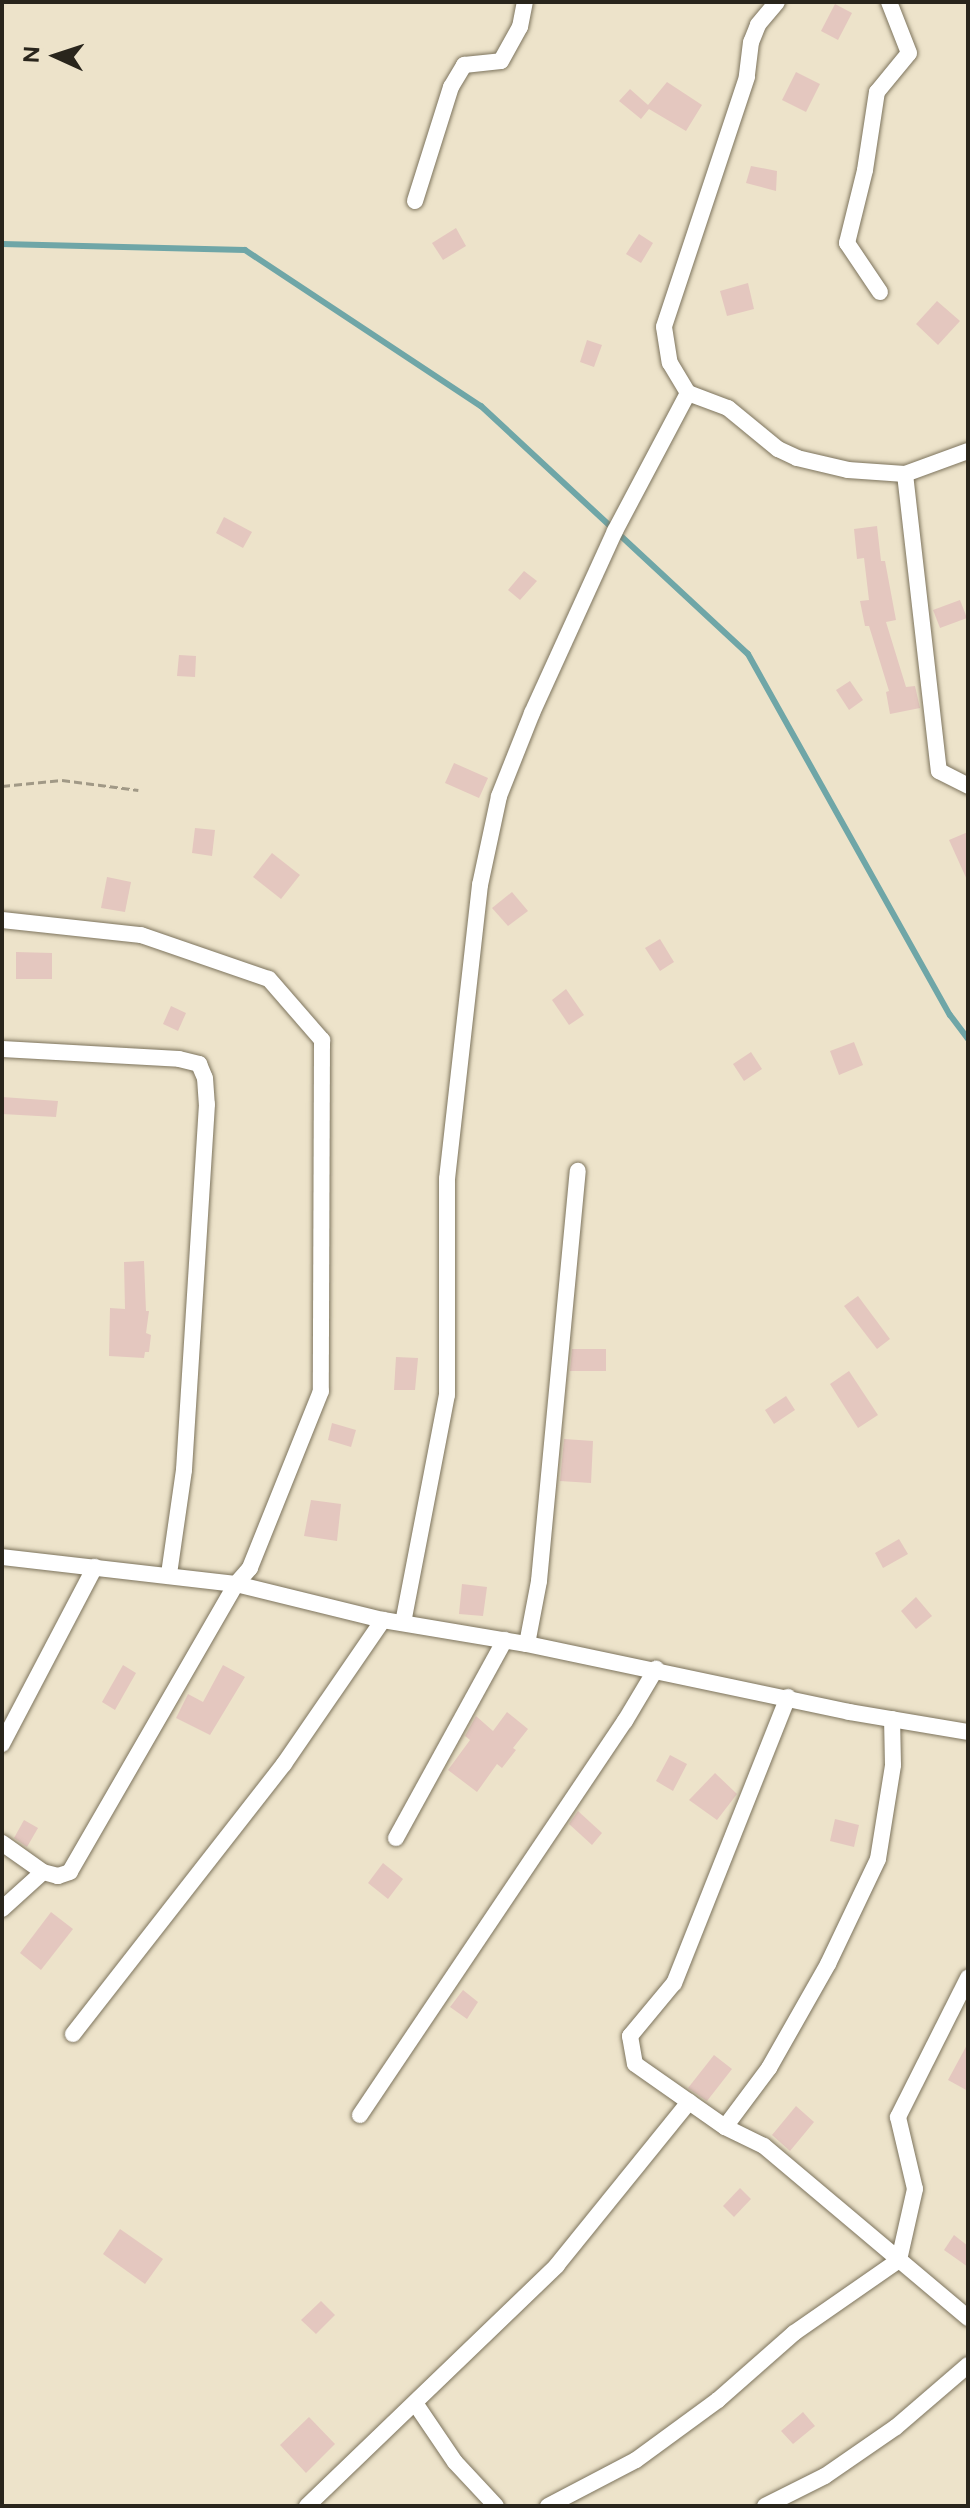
<!DOCTYPE html>
<html>
<head>
<meta charset="utf-8">
<style>
  body { margin:0 }
  #map { position:relative; width:970px; height:2508px; overflow:hidden; background:#ede3ca; font-family:Figtree,sans-serif }
  div>[style] { position:absolute }
  .stream>* { height:6px; margin:-3px; padding:0 3px; transform-origin:3px; border-radius:3px; background:#6fa6a7 }
  .building>* { inset:0; background:#e4c7bf }
  .path>* { height:3px; margin-top:-1.5px; transform-origin:0; background:repeating-linear-gradient(90deg,#a19986 0 8px,transparent 0 12px) }
  .roads { filter:drop-shadow(0 0 2px #7d745d) drop-shadow(0 0 2px #7d745d) }
  .minor>* { height:16px; margin:-8px; padding:0 8px; transform-origin:8px; border-radius:8px; background:#fff }
  span { translate:-50% -50%; white-space:nowrap; text-align:center; line-height:1.15; -webkit-text-stroke:6px #ede3ca; paint-order:stroke }
  .frame { position:absolute; inset:0; border:4px solid #29251c; pointer-events:none }
  .north { position:absolute; left:16px; top:16px; width:80px; height:80px; -webkit-text-stroke:6px #ede3ca; paint-order:stroke; rotate:273deg; font-size:22px; font-weight:700; line-height:32px; text-align:center; color:#29251c }
  .north::after { content:''; display:block; margin:auto; width:28px; height:36px; background:#29251c; clip-path:polygon(50% 0,100% 100%,50% 72%,0 100%) }
</style>
</head>
<body>
<div id="map">
  <div class="stream">
    <i style="left:2px;top:244px;width:243px;rotate:1.4deg"></i>
    <i style="left:245px;top:250px;width:283px;rotate:33.5deg"></i>
    <i style="left:481px;top:406px;width:364px;rotate:42.9deg"></i>
    <i style="left:748px;top:654px;width:414px;rotate:60.8deg"></i>
    <i style="left:950px;top:1015px;width:30px;rotate:53deg"></i>
  </div>
  <div class="building">
    <i style="clip-path:polygon(835px 4px,852px 13px,838px 40px,821px 31px)"></i>
    <i style="clip-path:polygon(796px 72px,820px 84px,806px 112px,782px 100px)"></i>
    <i style="clip-path:polygon(667px 82px,702px 105px,686px 131px,649px 109px,641px 119px,619px 101px,630px 89px,648px 105px)"></i>
    <i style="clip-path:polygon(751px 166px,777px 171px,776px 191px,746px 183px)"></i>
    <i style="clip-path:polygon(456px 228px,466px 246px,443px 260px,432px 243px)"></i>
    <i style="clip-path:polygon(639px 234px,653px 243px,641px 263px,626px 254px)"></i>
    <i style="clip-path:polygon(748px 283px,754px 309px,727px 316px,720px 291px)"></i>
    <i style="clip-path:polygon(937px 301px,960px 321px,938px 345px,916px 324px)"></i>
    <i style="clip-path:polygon(587px 340px,602px 345px,594px 367px,580px 362px)"></i>
    <i style="clip-path:polygon(224px 517px,252px 532px,243px 548px,216px 533px)"></i>
    <i style="clip-path:polygon(877px 526px,881px 561px,885px 561px,896px 620px,886px 622px,906px 687px,915px 686px,920px 708px,890px 714px,886px 692px,889px 691px,869px 626px,865px 626px,860px 601px,869px 600px,864px 558px,857px 559px,854px 529px)"></i>
    <i style="clip-path:polygon(524px 571px,537px 581px,520px 600px,508px 590px)"></i>
    <i style="clip-path:polygon(960px 600px,967px 618px,940px 628px,933px 610px)"></i>
    <i style="clip-path:polygon(179px 655px,196px 656px,195px 677px,177px 676px)"></i>
    <i style="clip-path:polygon(850px 681px,863px 700px,849px 710px,836px 690px)"></i>
    <i style="clip-path:polygon(454px 763px,488px 778px,479px 798px,445px 783px)"></i>
    <i style="clip-path:polygon(195px 828px,215px 830px,212px 856px,192px 853px)"></i>
    <i style="clip-path:polygon(968px 832px,968px 882px,949px 840px)"></i>
    <i style="clip-path:polygon(272px 853px,300px 875px,281px 899px,253px 877px)"></i>
    <i style="clip-path:polygon(107px 877px,131px 882px,125px 912px,101px 908px)"></i>
    <i style="clip-path:polygon(512px 892px,528px 911px,508px 926px,492px 908px)"></i>
    <i style="clip-path:polygon(660px 939px,674px 962px,660px 971px,645px 948px)"></i>
    <i style="clip-path:polygon(16px 952px,52px 953px,52px 979px,16px 979px)"></i>
    <i style="clip-path:polygon(566px 989px,584px 1015px,569px 1025px,552px 1000px)"></i>
    <i style="clip-path:polygon(171px 1006px,186px 1013px,178px 1031px,163px 1024px)"></i>
    <i style="clip-path:polygon(854px 1042px,863px 1065px,839px 1075px,830px 1051px)"></i>
    <i style="clip-path:polygon(751px 1052px,762px 1069px,744px 1081px,733px 1064px)"></i>
    <i style="clip-path:polygon(2px 1097px,58px 1101px,56px 1117px,2px 1114px)"></i>
    <i style="clip-path:polygon(144px 1261px,146px 1311px,149px 1311px,146px 1333px,151px 1335px,149px 1352px,145px 1352px,144px 1358px,109px 1356px,110px 1308px,125px 1309px,124px 1262px)"></i>
    <i style="clip-path:polygon(858px 1296px,890px 1339px,877px 1349px,844px 1306px)"></i>
    <i style="clip-path:polygon(572px 1349px,606px 1349px,606px 1371px,570px 1371px)"></i>
    <i style="clip-path:polygon(396px 1357px,418px 1358px,415px 1390px,394px 1390px)"></i>
    <i style="clip-path:polygon(849px 1371px,878px 1415px,858px 1428px,830px 1384px)"></i>
    <i style="clip-path:polygon(786px 1396px,795px 1410px,774px 1424px,765px 1410px)"></i>
    <i style="clip-path:polygon(332px 1423px,356px 1430px,351px 1447px,328px 1440px)"></i>
    <i style="clip-path:polygon(564px 1439px,593px 1441px,591px 1483px,560px 1481px)"></i>
    <i style="clip-path:polygon(311px 1500px,341px 1504px,337px 1541px,304px 1536px)"></i>
    <i style="clip-path:polygon(899px 1539px,908px 1554px,883px 1568px,875px 1553px)"></i>
    <i style="clip-path:polygon(462px 1584px,487px 1587px,483px 1616px,459px 1614px)"></i>
    <i style="clip-path:polygon(916px 1597px,932px 1616px,916px 1629px,901px 1611px)"></i>
    <i style="clip-path:polygon(123px 1665px,136px 1673px,115px 1710px,102px 1702px)"></i>
    <i style="clip-path:polygon(223px 1665px,245px 1677px,210px 1735px,176px 1718px,188px 1694px,203px 1702px)"></i>
    <i style="clip-path:polygon(507px 1712px,528px 1729px,513px 1748px,516px 1750px,502px 1768px,497px 1764px,477px 1792px,448px 1770px,470px 1740px,465px 1736px,476px 1716px,493px 1731px)"></i>
    <i style="clip-path:polygon(670px 1755px,687px 1764px,673px 1791px,656px 1781px)"></i>
    <i style="clip-path:polygon(715px 1773px,737px 1794px,717px 1820px,689px 1800px)"></i>
    <i style="clip-path:polygon(578px 1811px,602px 1833px,592px 1845px,569px 1824px)"></i>
    <i style="clip-path:polygon(835px 1819px,859px 1825px,854px 1847px,830px 1841px)"></i>
    <i style="clip-path:polygon(24px 1820px,38px 1828px,27px 1847px,14px 1838px)"></i>
    <i style="clip-path:polygon(383px 1863px,403px 1879px,388px 1899px,368px 1883px)"></i>
    <i style="clip-path:polygon(51px 1912px,73px 1929px,41px 1970px,20px 1953px)"></i>
    <i style="clip-path:polygon(463px 1990px,478px 2002px,467px 2019px,450px 2007px)"></i>
    <i style="clip-path:polygon(968px 2043px,968px 2091px,948px 2080px)"></i>
    <i style="clip-path:polygon(714px 2055px,732px 2069px,707px 2101px,688px 2088px)"></i>
    <i style="clip-path:polygon(796px 2106px,814px 2122px,790px 2151px,772px 2135px)"></i>
    <i style="clip-path:polygon(740px 2188px,751px 2199px,734px 2217px,723px 2206px)"></i>
    <i style="clip-path:polygon(120px 2229px,163px 2259px,145px 2284px,103px 2254px)"></i>
    <i style="clip-path:polygon(954px 2235px,968px 2246px,968px 2267px,944px 2250px)"></i>
    <i style="clip-path:polygon(321px 2301px,335px 2315px,316px 2334px,301px 2320px)"></i>
    <i style="clip-path:polygon(803px 2412px,815px 2426px,793px 2444px,781px 2431px)"></i>
    <i style="clip-path:polygon(309px 2417px,335px 2444px,306px 2473px,280px 2445px)"></i>
  </div>
  <div class="path">
    <i style="left:2px;top:786px;width:60px;rotate:-5.7deg"></i>
    <i style="left:62px;top:780px;width:77px;rotate:7.5deg"></i>
  </div>
  <div class="roads">
    <div class="minor">
      <i style="left:777px;top:2px;width:30px;rotate:130deg"></i>
      <i style="left:758px;top:25px;width:18px;rotate:112deg"></i>
      <i style="left:751px;top:42px;width:35px;rotate:97deg"></i>
      <i style="left:747px;top:77px;width:263px;rotate:108.4deg"></i>
      <i style="left:664px;top:327px;width:36px;rotate:81deg"></i>
      <i style="left:670px;top:363px;width:35px;rotate:59deg"></i>
      <i style="left:688px;top:393px;width:43px;rotate:20.6deg"></i>
      <i style="left:728px;top:408px;width:65px;rotate:39.4deg"></i>
      <i style="left:778px;top:449px;width:21px;rotate:25deg"></i>
      <i style="left:797px;top:458px;width:52px;rotate:13.2deg"></i>
      <i style="left:848px;top:470px;width:57px;rotate:4deg"></i>
      <i style="left:905px;top:474px;width:67px;rotate:-20.1deg"></i>
      <i style="left:415px;top:201px;width:120px;rotate:-72.5deg"></i>
      <i style="left:451px;top:87px;width:26px;rotate:-59deg"></i>
      <i style="left:464px;top:65px;width:37px;rotate:-6deg"></i>
      <i style="left:501px;top:61px;width:39px;rotate:-61deg"></i>
      <i style="left:520px;top:27px;width:25px;rotate:-79deg"></i>
      <i style="left:880px;top:292px;width:59px;rotate:-124deg"></i>
      <i style="left:847px;top:243px;width:75px;rotate:-76.1deg"></i>
      <i style="left:865px;top:170px;width:79px;rotate:-81.3deg"></i>
      <i style="left:877px;top:92px;width:50px;rotate:-50.6deg"></i>
      <i style="left:909px;top:53px;width:55px;rotate:-111.4deg"></i>
      <i style="left:905px;top:474px;width:299px;rotate:83.5deg"></i>
      <i style="left:939px;top:771px;width:33px;rotate:27deg"></i>
      <i style="left:2px;top:920px;width:140px;rotate:6.2deg"></i>
      <i style="left:141px;top:935px;width:135px;rotate:19deg"></i>
      <i style="left:269px;top:979px;width:81px;rotate:49deg"></i>
      <i style="left:322px;top:1040px;width:351px;rotate:90.2deg"></i>
      <i style="left:321px;top:1391px;width:191px;rotate:111.9deg"></i>
      <i style="left:250px;top:1568px;width:21px;rotate:131deg"></i>
      <i style="left:236px;top:1584px;width:332px;rotate:120deg"></i>
      <i style="left:70px;top:1872px;width:13px;rotate:162deg"></i>
      <i style="left:58px;top:1876px;width:16px;rotate:-165deg"></i>
      <i style="left:43px;top:1872px;width:50px;rotate:-144.7deg"></i>
      <i style="left:2px;top:1049px;width:177px;rotate:3.2deg"></i>
      <i style="left:179px;top:1059px;width:21px;rotate:14deg"></i>
      <i style="left:199px;top:1064px;width:15px;rotate:67deg"></i>
      <i style="left:205px;top:1078px;width:26px;rotate:86deg"></i>
      <i style="left:207px;top:1104px;width:367px;rotate:93.6deg"></i>
      <i style="left:184px;top:1470px;width:105px;rotate:98.2deg"></i>
      <i style="left:2px;top:1557px;width:236px;rotate:6.6deg"></i>
      <i style="left:236px;top:1584px;width:151px;rotate:13.8deg"></i>
      <i style="left:383px;top:1620px;width:146px;rotate:9.5deg"></i>
      <i style="left:527px;top:1644px;width:329px;rotate:11.9deg"></i>
      <i style="left:849px;top:1712px;width:121px;rotate:9.5deg"></i>
      <i style="left:403px;top:1623px;width:232px;rotate:-79.1deg"></i>
      <i style="left:447px;top:1395px;width:216px;rotate:-90deg"></i>
      <i style="left:447px;top:1179px;width:296px;rotate:-83.6deg"></i>
      <i style="left:480px;top:885px;width:91px;rotate:-77.9deg"></i>
      <i style="left:499px;top:796px;width:89px;rotate:-68.3deg"></i>
      <i style="left:532px;top:713px;width:200px;rotate:-65.5deg"></i>
      <i style="left:615px;top:531px;width:156px;rotate:-62.1deg"></i>
      <i style="left:527px;top:1644px;width:64px;rotate:-79.2deg"></i>
      <i style="left:539px;top:1581px;width:412px;rotate:-84.6deg"></i>
      <i style="left:788px;top:1697px;width:308px;rotate:111.7deg"></i>
      <i style="left:674px;top:1983px;width:69px;rotate:129.7deg"></i>
      <i style="left:630px;top:2036px;width:28px;rotate:80deg"></i>
      <i style="left:635px;top:2064px;width:110px;rotate:35deg"></i>
      <i style="left:725px;top:2127px;width:43px;rotate:26deg"></i>
      <i style="left:764px;top:2146px;width:267px;rotate:40.1deg"></i>
      <i style="left:2px;top:1744px;width:200px;rotate:-62.3deg"></i>
      <i style="left:396px;top:1838px;width:226px;rotate:-61.2deg"></i>
      <i style="left:2px;top:1909px;width:55px;rotate:-42.1deg"></i>
      <i style="left:73px;top:2034px;width:343px;rotate:-52deg"></i>
      <i style="left:284px;top:1764px;width:175px;rotate:-55.5deg"></i>
      <i style="left:360px;top:2115px;width:475px;rotate:-56.1deg"></i>
      <i style="left:625px;top:1721px;width:61px;rotate:-59.2deg"></i>
      <i style="left:725px;top:2127px;width:74px;rotate:-53.3deg"></i>
      <i style="left:769px;top:2068px;width:120px;rotate:-60.4deg"></i>
      <i style="left:828px;top:1964px;width:116px;rotate:-64.5deg"></i>
      <i style="left:878px;top:1859px;width:95px;rotate:-80.9deg"></i>
      <i style="left:893px;top:1765px;width:46px;rotate:-91.2deg"></i>
      <i style="left:415px;top:2403px;width:71px;rotate:55.9deg"></i>
      <i style="left:455px;top:2462px;width:60px;rotate:47deg"></i>
      <i style="left:307px;top:2506px;width:347px;rotate:-43.9deg"></i>
      <i style="left:557px;top:2265px;width:210px;rotate:-51deg"></i>
      <i style="left:548px;top:2506px;width:99px;rotate:-27.6deg"></i>
      <i style="left:636px;top:2460px;width:102px;rotate:-36.2deg"></i>
      <i style="left:718px;top:2400px;width:101px;rotate:-41.4deg"></i>
      <i style="left:794px;top:2333px;width:128px;rotate:-34.8deg"></i>
      <i style="left:899px;top:2260px;width:73px;rotate:-77.3deg"></i>
      <i style="left:915px;top:2189px;width:74px;rotate:-103.3deg"></i>
      <i style="left:898px;top:2117px;width:156px;rotate:-63.3deg"></i>
      <i style="left:765px;top:2506px;width:67px;rotate:-26.6deg"></i>
      <i style="left:825px;top:2476px;width:86px;rotate:-34.6deg"></i>
      <i style="left:896px;top:2427px;width:95px;rotate:-40.7deg"></i>
    </div>
  </div>
  <div class="frame"></div>
  <div class="north">N</div>
</div>
</body>
</html>
